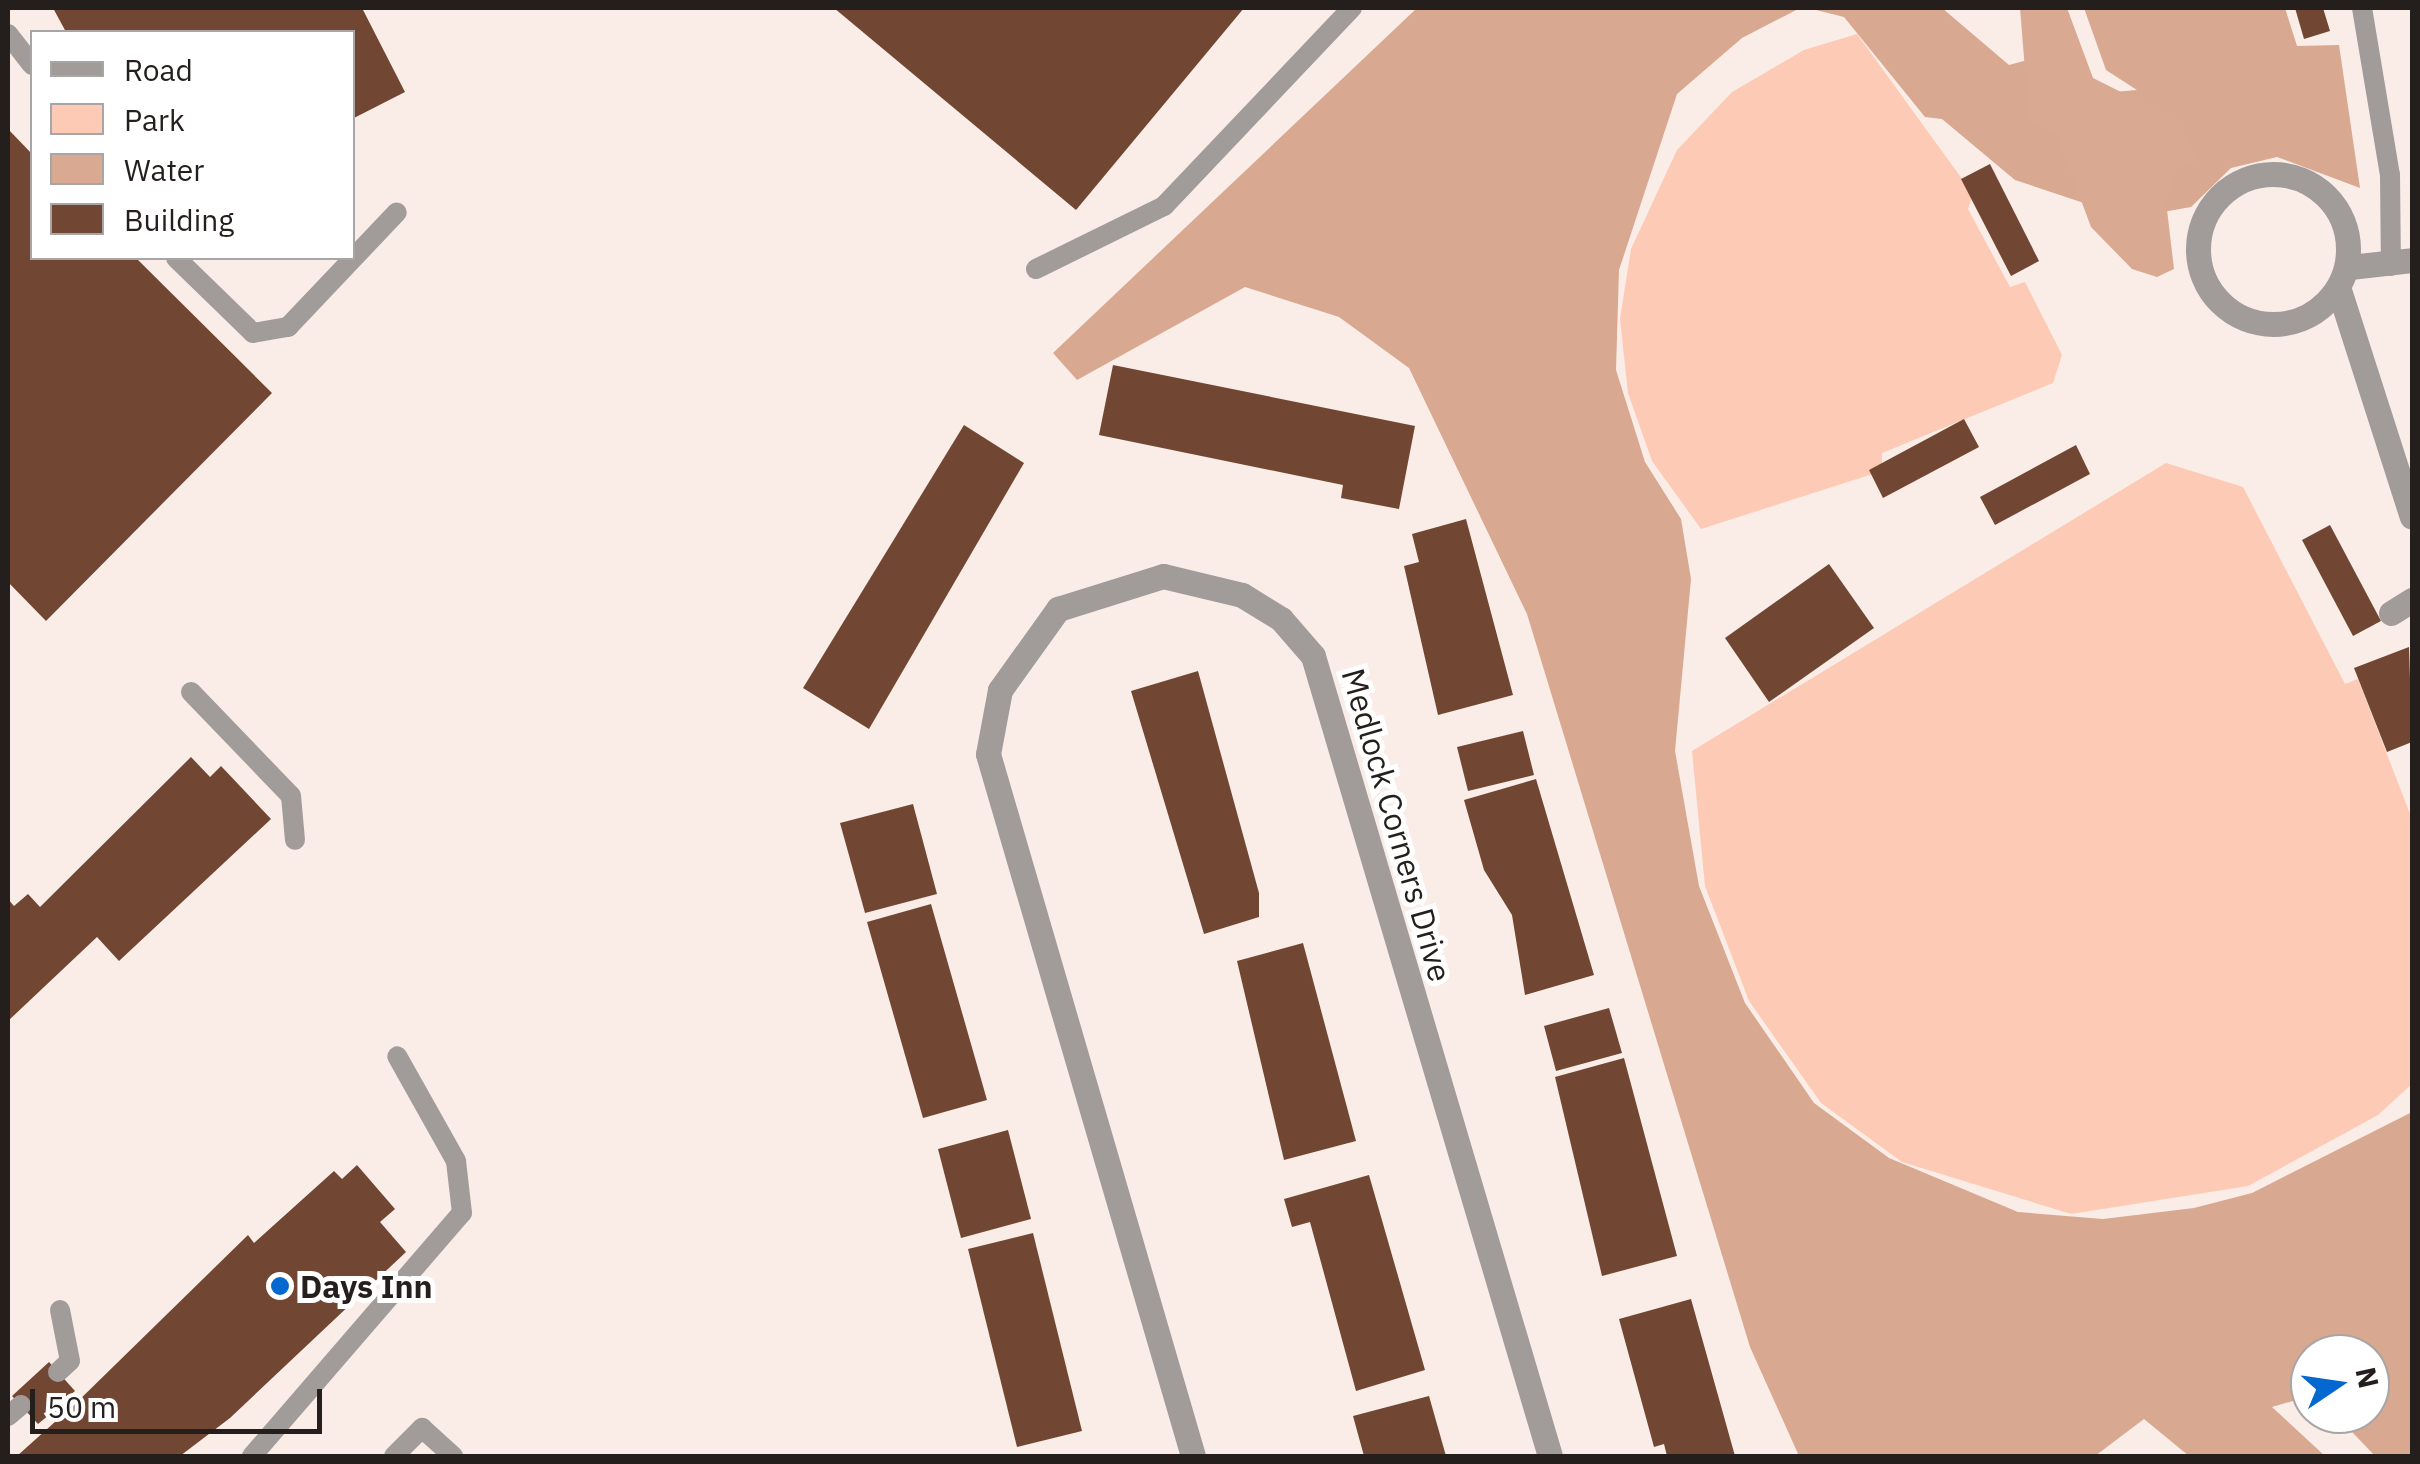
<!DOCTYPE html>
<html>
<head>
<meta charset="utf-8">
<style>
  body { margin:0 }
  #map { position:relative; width:2420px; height:1464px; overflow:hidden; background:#faece6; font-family:"IBM Plex Sans",sans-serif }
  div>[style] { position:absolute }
  .green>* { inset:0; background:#fdcbb5 }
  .forest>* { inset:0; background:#d9a891 }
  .water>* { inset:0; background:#daa992 }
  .building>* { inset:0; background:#714733 }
  .service>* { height:20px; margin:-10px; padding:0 10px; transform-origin:10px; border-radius:10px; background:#a19c99 }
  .minor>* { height:25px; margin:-12.5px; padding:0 12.5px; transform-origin:12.5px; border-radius:12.5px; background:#a19c99 }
  .minor>.ring { margin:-12.5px; padding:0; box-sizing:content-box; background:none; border:25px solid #a19c99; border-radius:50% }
  .dots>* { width:28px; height:28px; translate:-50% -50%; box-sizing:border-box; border:5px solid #fff; border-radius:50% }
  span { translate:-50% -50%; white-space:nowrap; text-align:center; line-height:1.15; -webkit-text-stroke:10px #fff; paint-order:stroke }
  .street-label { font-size:32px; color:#241f1d }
  .poi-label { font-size:32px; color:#241f1d; font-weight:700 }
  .left { translate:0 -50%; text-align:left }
  .frame { position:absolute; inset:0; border:10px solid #241f1d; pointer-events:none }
  .legend { position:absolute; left:30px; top:30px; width:325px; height:230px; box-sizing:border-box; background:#fff; border:2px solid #a7a5a5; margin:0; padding:12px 18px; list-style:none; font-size:30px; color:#241f1d }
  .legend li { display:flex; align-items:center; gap:20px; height:50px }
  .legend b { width:50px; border:2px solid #a7a5a5 }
  .north { position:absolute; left:2290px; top:1334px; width:100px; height:100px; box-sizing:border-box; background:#fff; border:2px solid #a7a5a5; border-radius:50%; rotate:77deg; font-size:28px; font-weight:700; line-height:40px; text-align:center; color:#241f1d }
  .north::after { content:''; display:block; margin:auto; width:35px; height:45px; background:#0568d0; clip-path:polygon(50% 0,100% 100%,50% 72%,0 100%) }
  .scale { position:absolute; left:30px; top:1389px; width:292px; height:45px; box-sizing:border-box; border:5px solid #241f1d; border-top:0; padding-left:12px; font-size:30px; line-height:35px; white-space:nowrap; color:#241f1d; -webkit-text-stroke:8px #fff; paint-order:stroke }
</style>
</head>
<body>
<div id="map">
  <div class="green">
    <i style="clip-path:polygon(1857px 34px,1973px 194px,1968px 209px,2010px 287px,2025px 282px,2062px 355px,2053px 383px,1882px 453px,1882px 471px,1701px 529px,1652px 461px,1628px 393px,1620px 319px,1631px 249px,1677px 150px,1732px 92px,1804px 50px)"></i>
    <i style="clip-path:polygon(2166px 463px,2243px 487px,2345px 684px,2358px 679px,2412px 819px,2412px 1084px,2378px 1115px,2248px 1186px,2071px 1214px,1902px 1162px,1821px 1103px,1749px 1001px,1705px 886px,1692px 751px)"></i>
  </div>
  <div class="forest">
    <i style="clip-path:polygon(1417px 8px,1800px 8px,1742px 38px,1677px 94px,1619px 270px,1616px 370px,1645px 462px,1681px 519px,1691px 579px,1675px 751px,1699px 886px,1745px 1003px,1814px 1103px,1889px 1158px,2018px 1212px,2103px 1219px,2194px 1208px,2252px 1193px,2412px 1112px,2412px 1456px,2375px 1456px,2335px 1414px,2370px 1414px,2370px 1354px,2310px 1354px,2310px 1396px,2272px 1407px,2325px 1456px,2189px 1456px,2144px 1419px,2095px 1456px,1799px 1456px,1750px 1347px,1527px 614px,1409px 368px,1339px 317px,1245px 287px,1077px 380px,1053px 353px)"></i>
    <i style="clip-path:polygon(1808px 8px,1942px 8px,2009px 65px,2064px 50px,2091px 94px,2137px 90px,2106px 70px,2084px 8px,2285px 8px,2297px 46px,2339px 45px,2360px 188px,2277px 157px,2231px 168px,2191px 207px,2129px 218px,2015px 180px,1942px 119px,1925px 117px,1844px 17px)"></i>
  </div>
  <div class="water">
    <i style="clip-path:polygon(2020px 8px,2067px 8px,2093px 78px,2173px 118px,2190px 138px,2197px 161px,2176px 170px,2166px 201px,2174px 269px,2157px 277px,2132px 269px,2091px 227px,2056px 133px,2029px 120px)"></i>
  </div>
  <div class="building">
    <i style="clip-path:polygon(53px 8px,362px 8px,405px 92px,352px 119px,352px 32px,66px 32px)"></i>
    <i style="clip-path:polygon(834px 8px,1244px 8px,1076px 210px)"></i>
    <i style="clip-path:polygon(2295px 8px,2323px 8px,2330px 31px,2304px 39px)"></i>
    <i style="clip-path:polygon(8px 129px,32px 154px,32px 258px,136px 258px,272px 393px,46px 621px,8px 582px)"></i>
    <i style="clip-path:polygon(1990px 164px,2039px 261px,2011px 276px,1961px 179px)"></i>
    <i style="clip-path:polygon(1113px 365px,1415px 426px,1399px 509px,1341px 498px,1343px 485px,1099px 435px)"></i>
    <i style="clip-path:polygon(1964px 419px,1979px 447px,1883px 498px,1869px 470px)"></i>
    <i style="clip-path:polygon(964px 425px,1024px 463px,869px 729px,803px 688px)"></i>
    <i style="clip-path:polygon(2076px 445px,2090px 474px,1995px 525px,1980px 497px)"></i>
    <i style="clip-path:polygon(1466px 519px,1513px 695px,1438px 715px,1404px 566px,1419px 562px,1412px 534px)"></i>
    <i style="clip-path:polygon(2330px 525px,2381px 621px,2353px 636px,2302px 540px)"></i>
    <i style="clip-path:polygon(1829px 564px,1874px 628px,1769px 702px,1725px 638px)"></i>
    <i style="clip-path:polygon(2409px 647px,2412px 742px,2387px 752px,2354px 668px)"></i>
    <i style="clip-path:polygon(1198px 671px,1259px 893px,1259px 917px,1204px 934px,1131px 691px)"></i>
    <i style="clip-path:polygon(1523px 731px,1534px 775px,1468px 791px,1457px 747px)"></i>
    <i style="clip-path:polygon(191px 757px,210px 777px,221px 766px,271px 819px,119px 961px,97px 937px,8px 1021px,8px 899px,14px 906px,28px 894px,40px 907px)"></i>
    <i style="clip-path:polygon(1536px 779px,1594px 975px,1525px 995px,1512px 915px,1484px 870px,1464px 800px)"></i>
    <i style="clip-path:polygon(913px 804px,937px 894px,865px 913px,840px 823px)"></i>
    <i style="clip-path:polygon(931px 904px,987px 1100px,923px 1118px,867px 922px)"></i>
    <i style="clip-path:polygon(1303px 943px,1356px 1141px,1284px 1160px,1237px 961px)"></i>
    <i style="clip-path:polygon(1609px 1008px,1622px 1053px,1556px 1071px,1544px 1026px)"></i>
    <i style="clip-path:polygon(1624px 1058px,1677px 1256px,1602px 1276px,1555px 1077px)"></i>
    <i style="clip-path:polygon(1008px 1130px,1031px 1219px,961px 1238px,938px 1149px)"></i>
    <i style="clip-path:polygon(357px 1165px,395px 1209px,380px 1222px,406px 1252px,230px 1418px,180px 1456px,17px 1456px,56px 1421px,50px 1414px,38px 1424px,12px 1396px,49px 1362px,75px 1391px,64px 1400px,71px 1408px,248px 1235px,254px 1243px,334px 1171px,342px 1179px)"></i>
    <i style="clip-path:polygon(1369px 1175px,1425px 1370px,1356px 1391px,1310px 1222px,1292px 1227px,1284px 1199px)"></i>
    <i style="clip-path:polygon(1033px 1233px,1082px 1431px,1017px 1447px,968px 1249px)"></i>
    <i style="clip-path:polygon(1691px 1299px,1735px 1456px,1667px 1456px,1664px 1444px,1654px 1447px,1619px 1319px)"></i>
    <i style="clip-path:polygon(1429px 1396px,1446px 1456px,1364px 1456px,1353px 1416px)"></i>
  </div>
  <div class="service">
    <i style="left:2362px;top:8px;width:169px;rotate:80.5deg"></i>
    <i style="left:2390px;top:175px;width:91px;rotate:89.4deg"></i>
    <i style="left:8px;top:34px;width:39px;rotate:52deg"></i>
    <i style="left:176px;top:258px;width:107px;rotate:44.2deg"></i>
    <i style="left:253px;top:333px;width:36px;rotate:-10deg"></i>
    <i style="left:288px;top:327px;width:158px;rotate:-46.5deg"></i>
    <i style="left:1036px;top:269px;width:143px;rotate:-26.2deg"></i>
    <i style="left:1164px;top:206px;width:273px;rotate:-46.5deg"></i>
    <i style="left:191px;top:692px;width:144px;rotate:46.1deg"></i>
    <i style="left:291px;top:796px;width:44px;rotate:84.8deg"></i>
    <i style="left:58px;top:1372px;width:16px;rotate:-43deg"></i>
    <i style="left:70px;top:1361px;width:52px;rotate:-101.1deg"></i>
    <i style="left:8px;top:1416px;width:17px;rotate:-40deg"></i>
    <i style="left:252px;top:1456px;width:321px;rotate:-49.2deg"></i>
    <i style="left:462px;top:1213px;width:52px;rotate:-96.6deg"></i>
    <i style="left:456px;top:1161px;width:120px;rotate:-119.3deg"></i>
    <i style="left:394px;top:1456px;width:40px;rotate:-45deg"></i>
    <i style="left:422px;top:1428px;width:42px;rotate:42.1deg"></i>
  </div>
  <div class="minor">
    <i class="ring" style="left:2198px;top:174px;width:125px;height:125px"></i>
    <i style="left:2350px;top:267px;width:62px;rotate:-6.4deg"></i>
    <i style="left:2340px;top:293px;width:235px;rotate:72.2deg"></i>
    <i style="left:2391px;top:613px;width:25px;rotate:-32deg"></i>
    <i style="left:1193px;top:1456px;width:731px;rotate:-106.28deg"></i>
    <i style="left:988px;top:754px;width:65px;rotate:-79.4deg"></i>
    <i style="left:1000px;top:690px;width:100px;rotate:-54.4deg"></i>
    <i style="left:1058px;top:609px;width:110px;rotate:-17.4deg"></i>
    <i style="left:1163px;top:576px;width:81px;rotate:13.5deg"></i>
    <i style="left:1242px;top:595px;width:46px;rotate:31.6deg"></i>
    <i style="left:1281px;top:619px;width:49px;rotate:49.1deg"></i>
    <i style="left:1313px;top:656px;width:834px;rotate:73.5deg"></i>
  </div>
  <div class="dots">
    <i style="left:280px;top:1286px;background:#0568d0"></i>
  </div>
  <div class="street-label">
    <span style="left:1397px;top:825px;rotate:74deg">Medlock Corners Drive</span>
  </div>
  <div class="poi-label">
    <span class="left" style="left:300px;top:1286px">Days Inn</span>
  </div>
  <div class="frame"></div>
  <ul class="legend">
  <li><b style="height:12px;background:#a19c99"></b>Road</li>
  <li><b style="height:28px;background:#fdcbb5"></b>Park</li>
  <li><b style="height:28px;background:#daa992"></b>Water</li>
  <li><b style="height:28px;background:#714733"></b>Building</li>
  </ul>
  <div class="north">N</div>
  <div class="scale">50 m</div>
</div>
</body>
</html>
